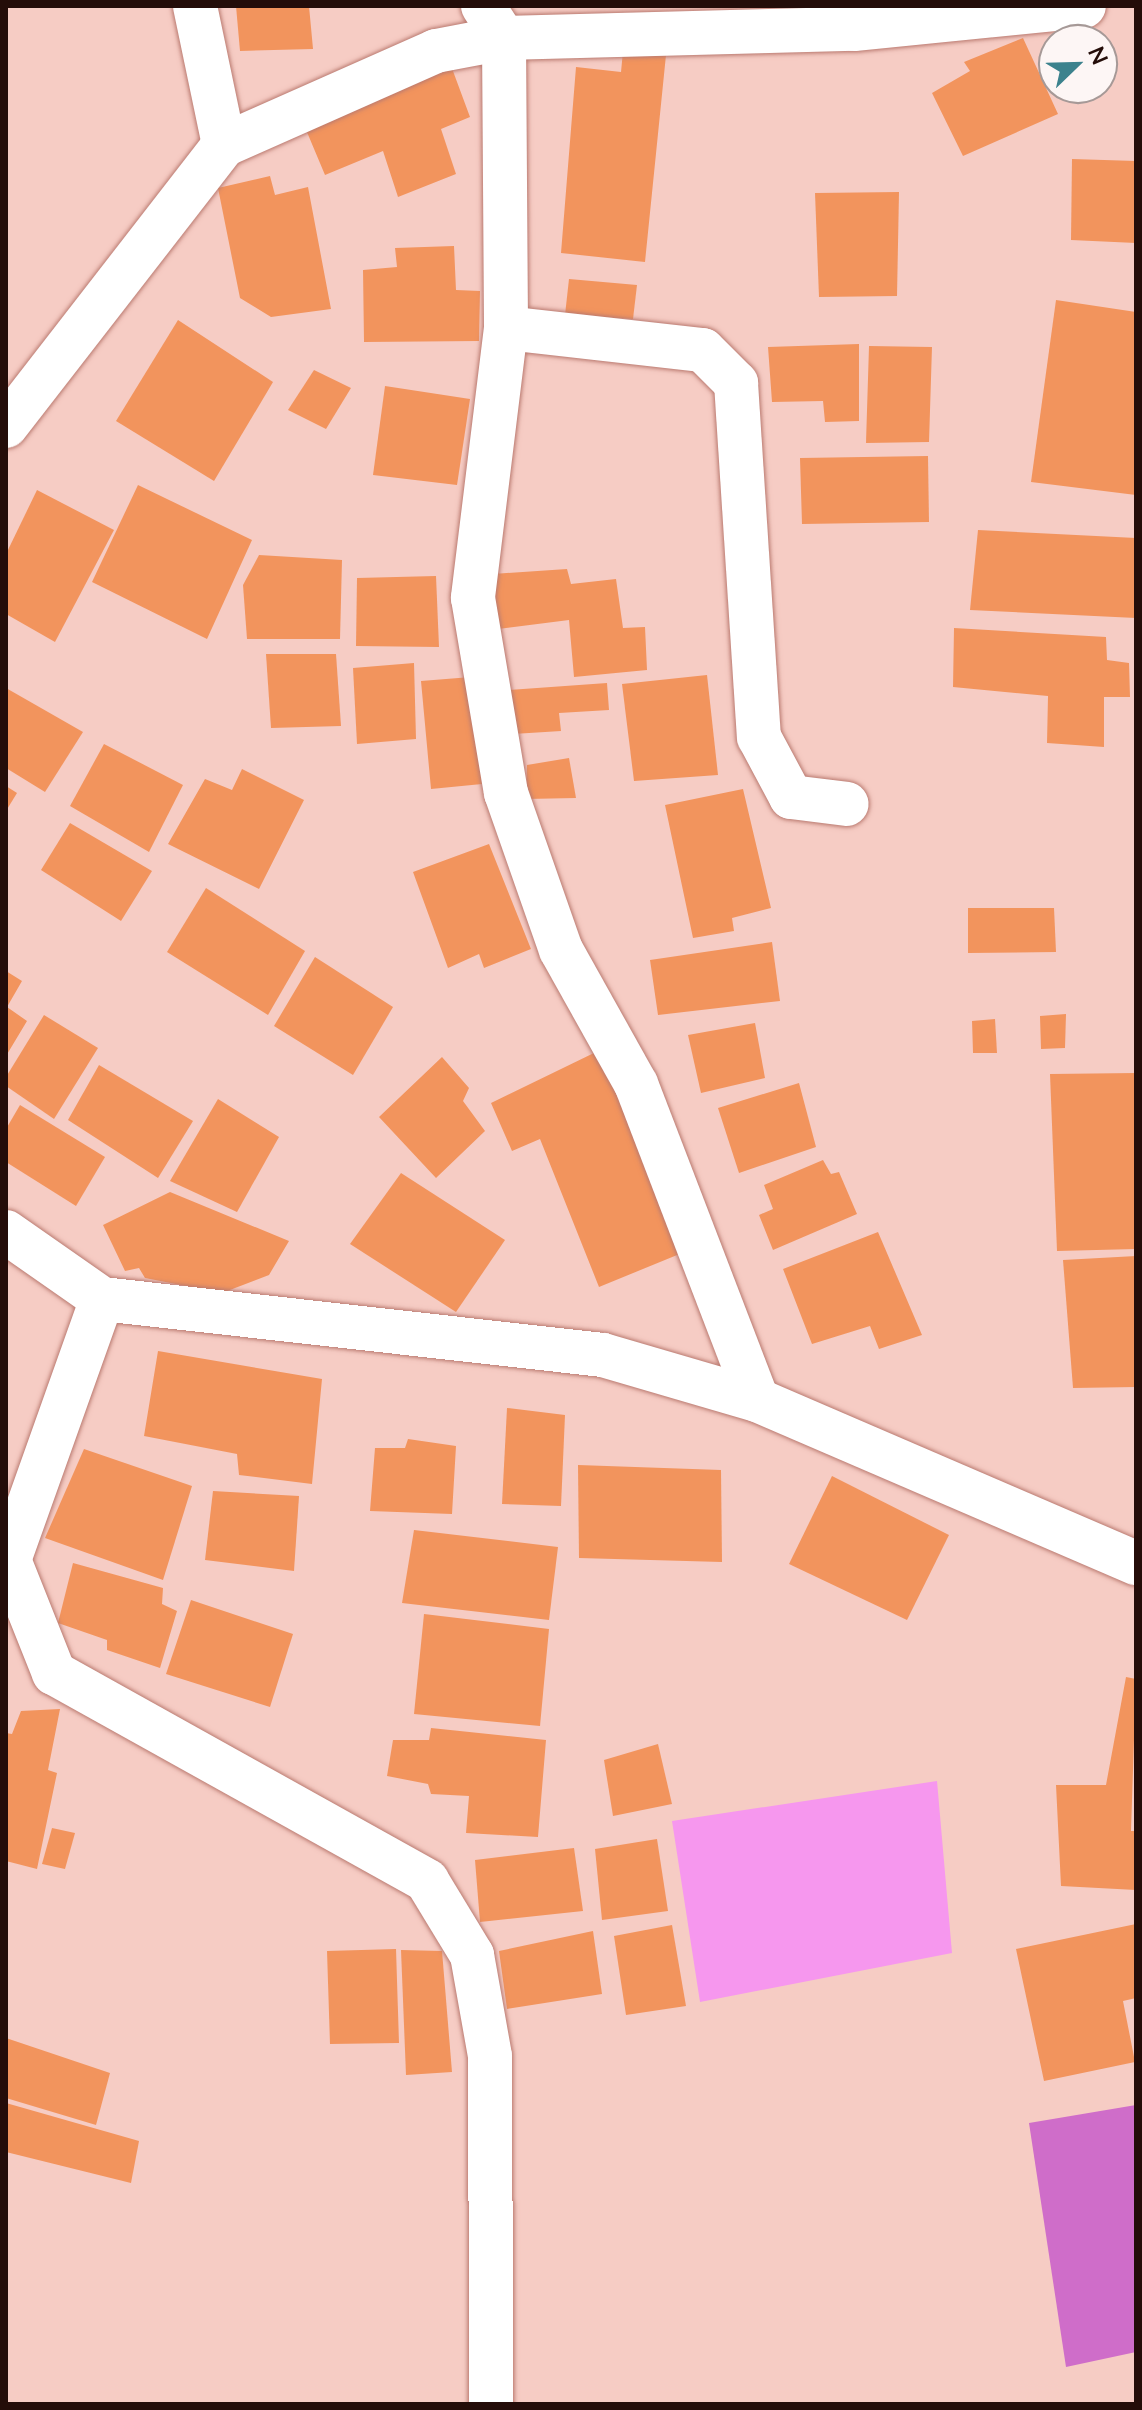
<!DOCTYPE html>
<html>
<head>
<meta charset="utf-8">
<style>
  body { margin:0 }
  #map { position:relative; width:1142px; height:2410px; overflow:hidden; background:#f6ccc4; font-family:Lato,sans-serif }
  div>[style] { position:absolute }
  .green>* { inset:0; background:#f697ee }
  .forest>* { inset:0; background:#cf6dc9 }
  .building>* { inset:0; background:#f2945d }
  .roads { filter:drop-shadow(0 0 2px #ba7a70) drop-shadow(0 0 2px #ba7a70) }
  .minor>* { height:44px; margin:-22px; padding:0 22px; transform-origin:22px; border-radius:22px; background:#fff }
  span { translate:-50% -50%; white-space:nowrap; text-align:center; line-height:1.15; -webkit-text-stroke:7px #fdf6f5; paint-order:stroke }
  .frame { position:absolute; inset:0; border:8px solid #240d09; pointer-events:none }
  .north { position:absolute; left:1038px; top:24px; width:80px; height:80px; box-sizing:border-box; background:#fdf6f5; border:2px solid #a69997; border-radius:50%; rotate:67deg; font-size:22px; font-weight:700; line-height:32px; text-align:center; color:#240d09 }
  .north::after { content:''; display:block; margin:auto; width:28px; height:36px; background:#3c828d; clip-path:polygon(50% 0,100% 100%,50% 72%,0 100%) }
</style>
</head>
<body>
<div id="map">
  <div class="green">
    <i style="clip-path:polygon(937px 1781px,952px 1953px,700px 2002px,672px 1821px)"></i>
  </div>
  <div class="forest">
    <i style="clip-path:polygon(1136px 2105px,1136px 2352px,1066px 2367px,1029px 2123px)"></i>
  </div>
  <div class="building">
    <i style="clip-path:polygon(236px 6px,309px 6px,313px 49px,240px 51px)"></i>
    <i style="clip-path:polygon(1023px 38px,1058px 114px,963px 156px,932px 93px,970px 71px,964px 62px)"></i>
    <i style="clip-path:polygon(623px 51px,666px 55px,645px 262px,561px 253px,576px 67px,621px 72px)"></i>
    <i style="clip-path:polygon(450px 63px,470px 117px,441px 129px,456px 174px,398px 197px,383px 151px,325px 175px,304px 125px)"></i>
    <i style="clip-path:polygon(1072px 159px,1136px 161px,1136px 243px,1071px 240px)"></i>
    <i style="clip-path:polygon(270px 176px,275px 195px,308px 187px,331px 309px,271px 317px,240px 298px,218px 188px)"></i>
    <i style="clip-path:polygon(899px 192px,897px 296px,819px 297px,815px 193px)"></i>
    <i style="clip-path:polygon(454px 246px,456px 290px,480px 291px,479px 341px,364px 342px,363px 270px,397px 267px,395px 248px)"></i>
    <i style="clip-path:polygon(569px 279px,637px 285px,633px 319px,565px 315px)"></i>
    <i style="clip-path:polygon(1056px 300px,1136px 312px,1136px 495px,1031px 482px)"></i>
    <i style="clip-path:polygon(178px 320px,273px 382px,214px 481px,116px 421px)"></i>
    <i style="clip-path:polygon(859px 344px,859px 421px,825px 422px,823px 401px,772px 402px,768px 347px)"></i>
    <i style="clip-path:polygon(869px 346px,932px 347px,929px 442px,866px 443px)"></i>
    <i style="clip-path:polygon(314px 370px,351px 388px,326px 429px,288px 410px)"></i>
    <i style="clip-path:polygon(385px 386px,470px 399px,457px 485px,373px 475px)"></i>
    <i style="clip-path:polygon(928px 456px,929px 522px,802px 524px,800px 458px)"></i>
    <i style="clip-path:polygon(138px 485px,252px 540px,207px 639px,92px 582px)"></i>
    <i style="clip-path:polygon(37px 490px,114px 530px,55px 642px,6px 614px,6px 554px)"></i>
    <i style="clip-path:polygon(978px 530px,1136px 538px,1136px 618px,970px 610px)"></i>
    <i style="clip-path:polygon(259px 555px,342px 560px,340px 639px,247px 639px,243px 585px)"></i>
    <i style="clip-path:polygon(567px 569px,571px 584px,616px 579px,623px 628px,645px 627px,647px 670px,574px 677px,569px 620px,498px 629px,493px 574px)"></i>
    <i style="clip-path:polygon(436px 576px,439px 647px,356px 646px,357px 578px)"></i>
    <i style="clip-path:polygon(954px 628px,1106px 637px,1107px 660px,1129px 663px,1130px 697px,1104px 697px,1104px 747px,1047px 743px,1048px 696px,953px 687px)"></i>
    <i style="clip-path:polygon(266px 654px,336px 654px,341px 726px,271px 728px)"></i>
    <i style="clip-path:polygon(414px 663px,416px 739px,357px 744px,353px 668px)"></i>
    <i style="clip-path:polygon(707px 675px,718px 775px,634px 781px,622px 684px)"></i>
    <i style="clip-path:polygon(471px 677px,482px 784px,431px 789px,421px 681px)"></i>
    <i style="clip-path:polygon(607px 683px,609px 710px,559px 713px,561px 731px,513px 734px,509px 690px)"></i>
    <i style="clip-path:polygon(6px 688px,83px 732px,45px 792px,6px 768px)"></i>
    <i style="clip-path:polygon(104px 744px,183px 785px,149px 852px,70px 806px)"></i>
    <i style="clip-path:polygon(569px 758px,576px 798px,526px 799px,527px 765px)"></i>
    <i style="clip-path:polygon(242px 769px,304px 800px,259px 889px,168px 844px,205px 779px,232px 790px)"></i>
    <i style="clip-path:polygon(6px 786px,17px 793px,6px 811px)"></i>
    <i style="clip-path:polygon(743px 789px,771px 908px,732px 918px,734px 931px,693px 938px,665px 805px)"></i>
    <i style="clip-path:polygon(70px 823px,152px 871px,121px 921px,41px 870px)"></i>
    <i style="clip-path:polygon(489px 844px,531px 949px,484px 968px,479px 954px,448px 968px,413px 872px)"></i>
    <i style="clip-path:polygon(206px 888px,305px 951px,268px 1015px,167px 952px)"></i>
    <i style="clip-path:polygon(968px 908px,1054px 908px,1056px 952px,968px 953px)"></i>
    <i style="clip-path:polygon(772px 942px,780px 1001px,658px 1015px,650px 960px)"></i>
    <i style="clip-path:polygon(315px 957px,393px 1007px,353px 1075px,274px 1026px)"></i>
    <i style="clip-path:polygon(6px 971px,22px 981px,7px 1007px,27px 1021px,6px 1056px)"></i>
    <i style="clip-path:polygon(1066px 1014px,1065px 1048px,1041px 1049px,1040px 1016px)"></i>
    <i style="clip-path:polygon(44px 1015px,98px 1048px,54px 1119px,6px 1086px,6px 1077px)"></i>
    <i style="clip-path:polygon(995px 1019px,997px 1053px,973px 1053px,972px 1021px)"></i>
    <i style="clip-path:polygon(755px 1023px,765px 1078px,701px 1093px,688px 1035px)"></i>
    <i style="clip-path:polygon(596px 1052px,623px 1101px,682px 1253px,599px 1287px,540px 1139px,512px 1151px,491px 1103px)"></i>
    <i style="clip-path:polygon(442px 1057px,469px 1088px,463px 1101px,485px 1131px,436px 1178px,379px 1117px)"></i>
    <i style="clip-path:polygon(99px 1065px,193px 1121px,158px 1178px,68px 1120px)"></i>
    <i style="clip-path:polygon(1136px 1073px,1136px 1249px,1057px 1251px,1050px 1074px)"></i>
    <i style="clip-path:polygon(799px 1083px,816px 1147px,739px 1173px,718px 1108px)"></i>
    <i style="clip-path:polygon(218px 1099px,279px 1137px,237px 1212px,170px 1181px)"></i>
    <i style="clip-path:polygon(20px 1105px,105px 1157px,76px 1206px,6px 1162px,6px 1129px)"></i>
    <i style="clip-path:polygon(823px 1160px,831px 1174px,839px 1172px,857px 1214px,773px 1250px,759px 1215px,773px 1209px,764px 1185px)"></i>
    <i style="clip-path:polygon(401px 1173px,505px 1240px,456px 1312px,350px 1244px)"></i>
    <i style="clip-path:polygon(170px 1192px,289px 1241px,269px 1275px,222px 1293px,145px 1278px,139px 1268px,125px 1271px,103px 1225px)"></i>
    <i style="clip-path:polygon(878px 1232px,922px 1335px,879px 1349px,870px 1326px,812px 1344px,783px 1269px)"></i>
    <i style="clip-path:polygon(1136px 1256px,1136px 1387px,1073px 1388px,1063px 1260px)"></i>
    <i style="clip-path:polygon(158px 1351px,322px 1379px,312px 1484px,239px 1475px,237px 1454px,144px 1436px)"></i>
    <i style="clip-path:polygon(507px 1408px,565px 1415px,561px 1506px,502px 1504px)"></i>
    <i style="clip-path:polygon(408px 1439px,456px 1446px,452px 1514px,370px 1511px,375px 1448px,405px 1448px)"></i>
    <i style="clip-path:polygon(84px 1449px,192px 1486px,163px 1580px,45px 1538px)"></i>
    <i style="clip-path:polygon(578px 1465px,721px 1470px,722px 1562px,579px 1558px)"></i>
    <i style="clip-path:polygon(832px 1476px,949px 1535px,907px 1620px,789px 1564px)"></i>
    <i style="clip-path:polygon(213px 1491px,299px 1496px,294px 1571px,205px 1560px)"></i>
    <i style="clip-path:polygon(414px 1530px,558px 1547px,549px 1620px,402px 1603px)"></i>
    <i style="clip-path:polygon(73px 1563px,163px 1588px,162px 1604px,177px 1611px,160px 1668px,107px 1650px,107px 1640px,58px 1623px)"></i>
    <i style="clip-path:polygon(191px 1600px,293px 1634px,270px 1707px,166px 1674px)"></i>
    <i style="clip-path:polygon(424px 1614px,549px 1629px,540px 1726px,414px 1714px)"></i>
    <i style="clip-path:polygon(1126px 1677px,1136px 1679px,1131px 1831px,1136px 1831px,1136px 1890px,1061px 1886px,1056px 1785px,1106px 1785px)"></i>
    <i style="clip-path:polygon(60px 1709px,48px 1770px,57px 1773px,37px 1869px,6px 1861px,6px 1733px,12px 1734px,21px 1711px)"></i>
    <i style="clip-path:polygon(431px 1728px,546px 1740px,538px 1837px,466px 1833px,469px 1796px,431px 1794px,428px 1784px,387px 1776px,393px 1740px,429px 1740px)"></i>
    <i style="clip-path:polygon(658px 1744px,672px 1804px,613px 1816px,604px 1760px)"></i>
    <i style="clip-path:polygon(52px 1828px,75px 1833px,65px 1869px,42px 1864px)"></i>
    <i style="clip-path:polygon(657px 1839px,668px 1911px,602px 1920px,595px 1849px)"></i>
    <i style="clip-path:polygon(574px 1848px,583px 1911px,480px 1922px,475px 1860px)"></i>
    <i style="clip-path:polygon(1136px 1924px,1136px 1998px,1123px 2001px,1135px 2062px,1044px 2081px,1016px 1949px)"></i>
    <i style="clip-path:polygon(672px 1925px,686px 2006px,626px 2015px,614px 1936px)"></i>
    <i style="clip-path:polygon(593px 1931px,602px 1994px,507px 2009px,499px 1951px)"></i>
    <i style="clip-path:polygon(396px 1949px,399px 2043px,330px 2044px,327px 1951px)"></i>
    <i style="clip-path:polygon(401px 1950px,442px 1951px,452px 2072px,406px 2075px)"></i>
    <i style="clip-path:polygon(6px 2038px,110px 2073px,96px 2125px,6px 2098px)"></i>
    <i style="clip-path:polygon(6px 2103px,139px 2141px,131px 2183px,6px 2152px)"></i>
  </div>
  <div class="roads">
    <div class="minor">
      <i style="left:195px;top:6px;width:142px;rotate:78.2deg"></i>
      <i style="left:483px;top:6px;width:38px;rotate:57deg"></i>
      <i style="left:504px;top:38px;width:290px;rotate:89.6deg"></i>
      <i style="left:506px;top:328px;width:272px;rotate:97deg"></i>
      <i style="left:473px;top:598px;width:198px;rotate:80.4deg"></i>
      <i style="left:506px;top:793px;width:166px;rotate:70.7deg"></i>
      <i style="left:561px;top:950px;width:154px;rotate:60.8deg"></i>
      <i style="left:636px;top:1084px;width:338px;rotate:69deg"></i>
      <i style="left:506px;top:328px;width:198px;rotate:6.4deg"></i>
      <i style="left:703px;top:350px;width:47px;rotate:45deg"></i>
      <i style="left:736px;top:383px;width:355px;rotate:86.3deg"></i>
      <i style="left:759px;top:737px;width:68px;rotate:61.9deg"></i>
      <i style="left:791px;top:797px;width:56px;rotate:7.1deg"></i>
      <i style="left:6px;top:426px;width:356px;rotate:-52.2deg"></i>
      <i style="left:224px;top:145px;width:232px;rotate:-23.9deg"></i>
      <i style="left:436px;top:51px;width:69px;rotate:-10.8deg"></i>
      <i style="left:504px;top:38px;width:350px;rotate:-1.5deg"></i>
      <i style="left:854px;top:29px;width:231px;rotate:-5.7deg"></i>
      <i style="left:6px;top:1232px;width:117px;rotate:34.9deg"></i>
      <i style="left:102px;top:1299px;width:277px;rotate:109.6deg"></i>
      <i style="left:9px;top:1560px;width:122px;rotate:68.3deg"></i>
      <i style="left:54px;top:1673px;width:427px;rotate:29.1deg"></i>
      <i style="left:427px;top:1881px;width:87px;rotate:58.7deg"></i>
      <i style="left:472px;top:1955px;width:103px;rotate:79.9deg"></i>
      <i style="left:490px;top:2056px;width:348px;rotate:89.8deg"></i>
      <i style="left:102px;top:1299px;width:504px;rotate:6.38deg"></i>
      <i style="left:603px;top:1355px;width:160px;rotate:16.3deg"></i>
      <i style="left:757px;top:1400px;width:413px;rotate:23.3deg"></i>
    </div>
  </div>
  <div class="frame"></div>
  <div class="north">N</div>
</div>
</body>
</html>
